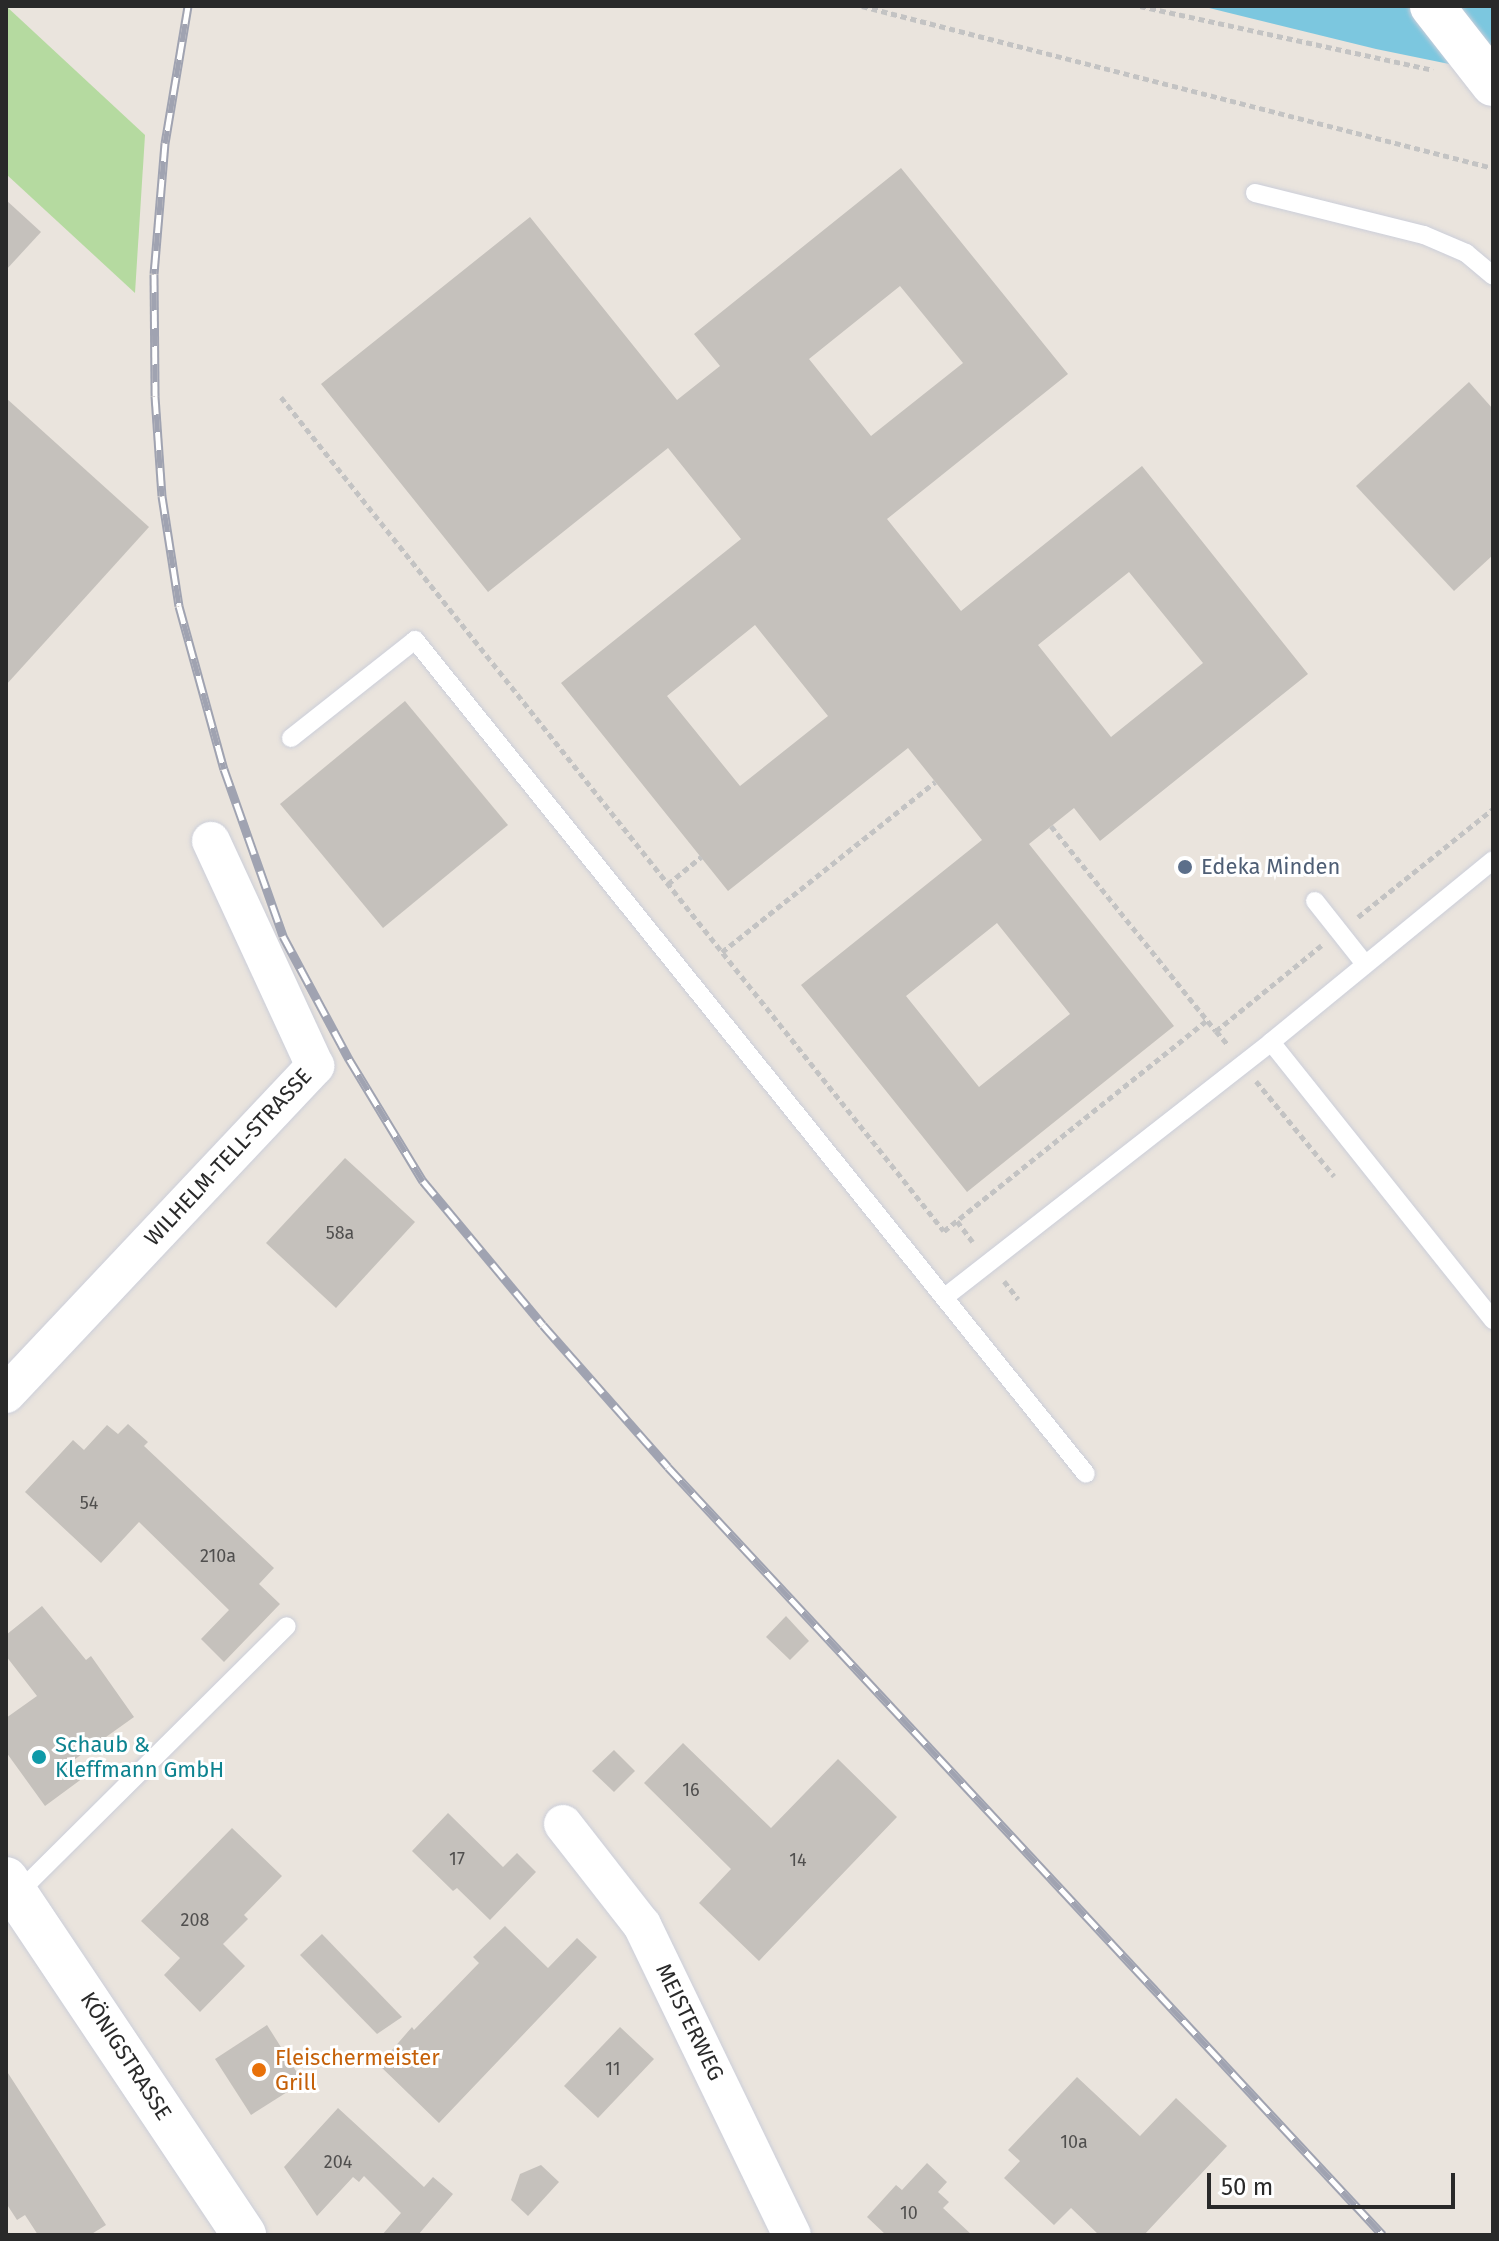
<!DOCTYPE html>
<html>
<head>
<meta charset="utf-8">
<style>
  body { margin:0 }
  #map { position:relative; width:1499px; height:2241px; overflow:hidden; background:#eae4dd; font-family:"Fira Sans",sans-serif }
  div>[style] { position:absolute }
  .green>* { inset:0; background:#b5daa0 }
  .water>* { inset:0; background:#7cc7df }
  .building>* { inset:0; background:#c5c1bc }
  .path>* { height:5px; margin-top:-2.5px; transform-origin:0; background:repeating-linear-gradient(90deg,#c3c3c3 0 6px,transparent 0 10px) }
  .roads { filter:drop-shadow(0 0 2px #cbced9) drop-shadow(0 0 2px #cbced9) }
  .service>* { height:18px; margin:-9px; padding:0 9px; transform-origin:9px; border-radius:9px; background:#fff }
  .minor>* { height:38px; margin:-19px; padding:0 19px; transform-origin:19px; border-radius:19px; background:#fff }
  .secondary>* { height:44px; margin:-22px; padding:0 22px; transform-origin:22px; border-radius:22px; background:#fff }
  .rail>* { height:9px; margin-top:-4.5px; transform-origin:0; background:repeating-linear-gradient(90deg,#fff 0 18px,#a0a3b1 0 36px); box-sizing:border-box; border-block:2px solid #a0a3b1 }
  .bridges { filter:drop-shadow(0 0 2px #cbced9) drop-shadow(0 0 2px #cbced9) }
  .tertiary-bridge>* { height:44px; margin:-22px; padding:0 22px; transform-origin:22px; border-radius:22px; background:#fff }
  .dots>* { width:22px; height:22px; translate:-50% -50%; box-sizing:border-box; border:4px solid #fff; border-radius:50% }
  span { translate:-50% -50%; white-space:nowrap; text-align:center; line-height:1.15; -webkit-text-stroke:6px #fff; paint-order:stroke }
  .number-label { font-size:18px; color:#504f4e }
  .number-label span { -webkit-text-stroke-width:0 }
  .service-label { font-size:22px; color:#4e5e75 }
  .left { translate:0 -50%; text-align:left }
  .street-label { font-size:22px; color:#292929 }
  .culture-label { font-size:22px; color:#0d838f }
  .food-label { font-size:22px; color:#c56008 }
  .frame { position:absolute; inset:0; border:8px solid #292929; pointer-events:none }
  .scale { position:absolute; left:1207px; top:2173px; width:248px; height:36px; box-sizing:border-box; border:4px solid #292929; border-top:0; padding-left:10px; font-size:24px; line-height:28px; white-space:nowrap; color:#292929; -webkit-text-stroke:6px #fff; paint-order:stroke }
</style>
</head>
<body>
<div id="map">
  <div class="green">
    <i style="clip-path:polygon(6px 6px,145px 135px,135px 293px,6px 174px)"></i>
  </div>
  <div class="water">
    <i style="clip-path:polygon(1201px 6px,1493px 6px,1493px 73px,1376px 49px)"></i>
  </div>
  <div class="building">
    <i style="clip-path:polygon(evenodd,901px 168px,1068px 374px,887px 519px,961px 611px,1142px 466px,1308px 674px,1100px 841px,1074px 808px,1029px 844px,1174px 1026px,967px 1192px,801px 985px,982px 840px,908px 748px,728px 891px,561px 683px,741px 539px,668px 448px,488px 592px,321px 384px,530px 217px,677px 400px,720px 366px,694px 334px,901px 168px,900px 286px,963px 363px,871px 436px,809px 359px,900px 286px,901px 168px,1129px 572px,1203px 663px,1111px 737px,1038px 645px,1129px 572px,901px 168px,755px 625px,828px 716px,740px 786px,667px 696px,755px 625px,901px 168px,997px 923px,1070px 1014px,979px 1087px,906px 996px,997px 923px)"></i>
    <i style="clip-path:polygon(6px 200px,41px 232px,6px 270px)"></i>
    <i style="clip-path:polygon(1469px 382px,1493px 409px,1493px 555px,1454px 591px,1356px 486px)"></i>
    <i style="clip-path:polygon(6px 398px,149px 527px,6px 685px)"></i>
    <i style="clip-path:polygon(405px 701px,508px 825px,383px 928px,280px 804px)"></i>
    <i style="clip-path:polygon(345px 1158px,415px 1222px,336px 1308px,266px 1243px)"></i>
    <i style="clip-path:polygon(128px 1424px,148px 1442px,144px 1446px,274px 1568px,259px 1584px,280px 1604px,224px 1662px,201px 1639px,229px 1610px,139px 1522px,101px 1563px,25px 1492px,73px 1440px,84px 1450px,107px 1425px,118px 1434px)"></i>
    <i style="clip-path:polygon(42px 1606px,86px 1660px,91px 1656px,134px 1717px,71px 1762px,83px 1778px,45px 1806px,6px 1752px,6px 1718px,37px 1696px,6px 1656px,6px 1635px)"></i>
    <i style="clip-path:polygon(786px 1616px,809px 1641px,790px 1660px,766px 1637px)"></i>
    <i style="clip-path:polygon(683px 1743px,771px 1828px,838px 1759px,897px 1817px,759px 1961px,699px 1903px,731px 1869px,644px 1783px)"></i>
    <i style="clip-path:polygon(614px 1750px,635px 1771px,614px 1792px,592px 1771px)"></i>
    <i style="clip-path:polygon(448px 1813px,503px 1867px,517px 1853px,536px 1872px,490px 1920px,457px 1888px,453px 1891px,412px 1851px)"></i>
    <i style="clip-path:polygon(232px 1828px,282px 1876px,244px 1915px,248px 1919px,223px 1944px,245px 1966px,200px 2012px,164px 1975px,180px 1958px,141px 1921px)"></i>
    <i style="clip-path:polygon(505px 1926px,548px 1968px,577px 1938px,597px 1957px,439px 2123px,379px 2065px,412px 2027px,414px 2030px,479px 1963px,473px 1957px)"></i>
    <i style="clip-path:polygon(322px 1934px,402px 2017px,377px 2034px,300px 1955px)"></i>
    <i style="clip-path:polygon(267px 2025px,303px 2082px,251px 2115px,215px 2059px)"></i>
    <i style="clip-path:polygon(620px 2027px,654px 2059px,598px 2118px,564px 2086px)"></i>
    <i style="clip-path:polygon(6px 2070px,106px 2225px,90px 2235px,38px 2235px,25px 2215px,17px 2220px,6px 2203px)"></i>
    <i style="clip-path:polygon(1077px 2077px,1140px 2136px,1176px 2098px,1227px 2146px,1144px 2235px,1099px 2235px,1071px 2208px,1054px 2225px,1004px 2178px,1020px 2161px,1008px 2150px)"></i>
    <i style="clip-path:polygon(338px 2108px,424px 2187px,433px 2177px,453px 2194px,418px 2235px,382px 2235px,401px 2213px,364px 2176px,359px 2182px,353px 2177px,317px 2216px,284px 2167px)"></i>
    <i style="clip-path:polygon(927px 2163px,947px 2182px,938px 2192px,949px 2202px,943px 2208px,972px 2235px,886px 2235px,867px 2217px,896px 2185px,902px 2190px)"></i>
    <i style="clip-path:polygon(541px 2165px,559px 2182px,528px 2216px,511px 2200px,520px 2174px)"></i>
  </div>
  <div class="path">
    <i style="left:862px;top:6px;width:651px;rotate:14.4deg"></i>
    <i style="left:1140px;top:6px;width:300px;rotate:12.3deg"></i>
    <i style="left:281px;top:397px;width:1065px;rotate:51.52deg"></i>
    <i style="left:944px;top:1231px;width:337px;rotate:-38.7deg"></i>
    <i style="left:1051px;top:826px;width:263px;rotate:51.2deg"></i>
    <i style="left:1216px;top:1031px;width:136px;rotate:-39.1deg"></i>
    <i style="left:668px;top:884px;width:43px;rotate:-39.3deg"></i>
    <i style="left:1358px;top:917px;width:173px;rotate:-38.7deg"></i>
    <i style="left:722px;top:952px;width:273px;rotate:-38.6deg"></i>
    <i style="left:1216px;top:1031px;width:18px;rotate:49deg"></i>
    <i style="left:1256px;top:1081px;width:123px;rotate:50.6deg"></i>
    <i style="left:957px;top:1221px;width:26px;rotate:53deg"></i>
    <i style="left:1004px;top:1281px;width:23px;rotate:52deg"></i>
  </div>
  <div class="roads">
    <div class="service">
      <i style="left:1255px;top:193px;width:174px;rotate:14deg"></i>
      <i style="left:1424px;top:235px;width:46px;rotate:23.2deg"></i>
      <i style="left:1466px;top:253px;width:35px;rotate:40deg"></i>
      <i style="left:291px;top:738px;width:158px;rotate:-38.3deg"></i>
      <i style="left:415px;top:640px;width:1070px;rotate:51.18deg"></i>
      <i style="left:1315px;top:901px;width:80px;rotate:51.6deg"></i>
      <i style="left:1271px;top:1042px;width:356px;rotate:51.4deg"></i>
      <i style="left:945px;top:1297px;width:414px;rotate:-38deg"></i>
      <i style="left:1271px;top:1042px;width:287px;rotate:-39.3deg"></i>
      <i style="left:17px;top:1894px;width:380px;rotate:-44.8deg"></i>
    </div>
    <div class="minor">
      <i style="left:6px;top:1394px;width:451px;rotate:-46.7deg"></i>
      <i style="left:315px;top:1066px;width:248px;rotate:-114.8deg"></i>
      <i style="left:563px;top:1824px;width:128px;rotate:52deg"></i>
      <i style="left:642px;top:1925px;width:344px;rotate:64.2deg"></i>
    </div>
    <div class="secondary">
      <i style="left:6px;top:1879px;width:428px;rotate:56.2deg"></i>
    </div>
  </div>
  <div class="rail">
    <i style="left:188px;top:6px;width:139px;rotate:99.5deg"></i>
    <i style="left:165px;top:143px;width:131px;rotate:94.8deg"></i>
    <i style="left:154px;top:274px;width:122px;rotate:89.5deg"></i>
    <i style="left:155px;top:396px;width:100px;rotate:86deg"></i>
    <i style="left:162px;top:496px;width:111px;rotate:81.2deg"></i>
    <i style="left:179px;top:606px;width:169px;rotate:74.6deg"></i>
    <i style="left:224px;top:769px;width:177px;rotate:70.5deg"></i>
    <i style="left:283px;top:936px;width:140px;rotate:61.8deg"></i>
    <i style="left:349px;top:1059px;width:143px;rotate:58.8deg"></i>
    <i style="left:423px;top:1181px;width:187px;rotate:50.2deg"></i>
    <i style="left:543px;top:1325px;width:189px;rotate:48.6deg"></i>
    <i style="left:668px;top:1467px;width:1049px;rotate:47.05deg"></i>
  </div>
  <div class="bridges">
    <div class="tertiary-bridge">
      <i style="left:1432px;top:6px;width:99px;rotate:52deg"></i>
    </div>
  </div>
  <div class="dots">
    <i style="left:1185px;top:867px;background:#5c6f8a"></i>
    <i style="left:39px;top:1757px;background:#0f9aa8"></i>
    <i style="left:259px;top:2070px;background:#e8710a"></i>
  </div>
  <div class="number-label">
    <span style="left:340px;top:1233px">58a</span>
    <span style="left:89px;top:1503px">54</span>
    <span style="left:218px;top:1556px">210a</span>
    <span style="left:691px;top:1790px">16</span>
    <span style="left:457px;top:1859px">17</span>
    <span style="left:798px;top:1860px">14</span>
    <span style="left:195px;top:1920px">208</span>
    <span style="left:613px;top:2069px">11</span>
    <span style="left:1074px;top:2142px">10a</span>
    <span style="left:338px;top:2162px">204</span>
    <span style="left:909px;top:2213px">10</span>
  </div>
  <div class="service-label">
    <span class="left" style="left:1201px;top:867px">Edeka Minden</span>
  </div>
  <div class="street-label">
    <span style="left:228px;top:1157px;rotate:-47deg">WILHELM-TELL-STRASSE</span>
    <span style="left:690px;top:2022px;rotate:64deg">MEISTERWEG</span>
    <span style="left:126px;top:2056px;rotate:57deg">KÖNIGSTRASSE</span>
  </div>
  <div class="culture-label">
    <span class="left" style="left:55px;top:1757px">Schaub &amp;<br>Kleffmann GmbH</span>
  </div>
  <div class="food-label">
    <span class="left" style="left:275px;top:2070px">Fleischermeister<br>Grill</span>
  </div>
  <div class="frame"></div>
  <div class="scale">50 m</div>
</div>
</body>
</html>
